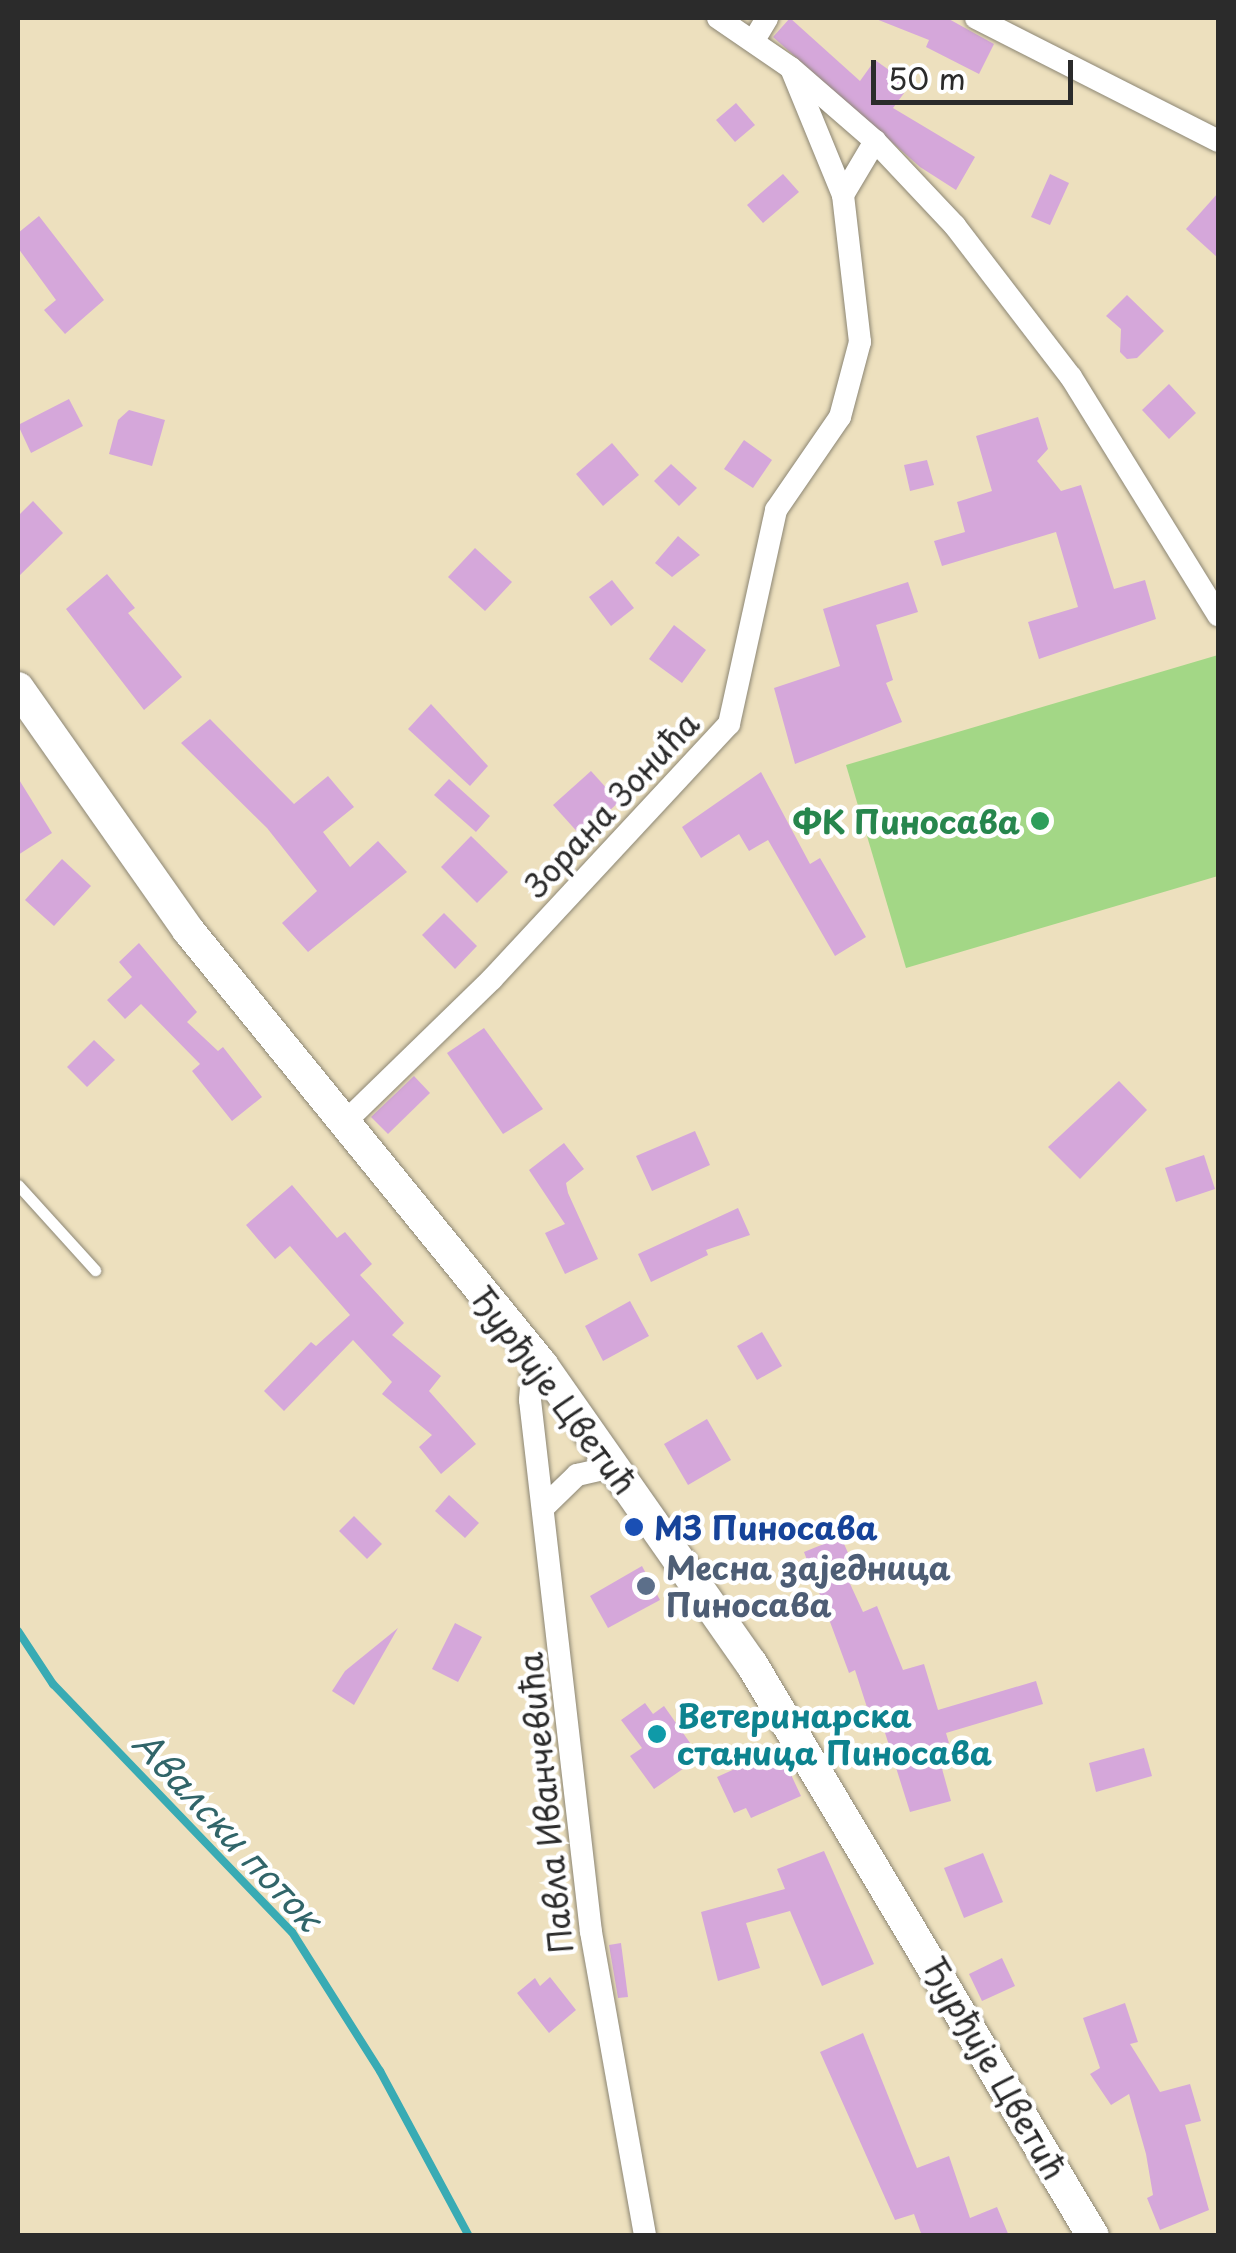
<!DOCTYPE html>
<html>
<head>
<meta charset="utf-8">
<style>
  body { margin:0 }
  #map { position:relative; width:1236px; height:2253px; overflow:hidden; background:#ede0be; font-family:"Playpen Sans",sans-serif }
  div>[style] { position:absolute }
  .green>* { inset:0; background:#a3d786 }
  .stream>* { height:8px; margin:-4px; padding:0 4px; transform-origin:4px; border-radius:4px; background:#39abb4 }
  .building>* { inset:0; background:#d5a7da }
  .roads { filter:drop-shadow(0 0 2px #8c8674) drop-shadow(0 0 2px #8c8674) }
  .lane>* { height:11px; margin:-5.5px; padding:0 5.5px; transform-origin:5.5px; border-radius:5.5px; background:#fff }
  .street>* { height:22px; margin:-11px; padding:0 11px; transform-origin:11px; border-radius:11px; background:#fff }
  .secondary>* { height:32px; margin:-16px; padding:0 16px; transform-origin:16px; border-radius:16px; background:#fff }
  .dots>* { width:28px; height:28px; translate:-50% -50%; box-sizing:border-box; border:5px solid #fff; border-radius:50% }
  span { translate:-50% -50%; white-space:nowrap; text-align:center; line-height:1.15; -webkit-text-stroke:9px #fff; paint-order:stroke }
  .street-label { font-size:32px; color:#2b2b2b }
  .leisure-label { font-size:32px; color:#27864d; font-weight:700 }
  .right { translate:-100% -50%; text-align:right }
  .transit-label { font-size:32px; color:#164399; font-weight:700 }
  .left { translate:0 -50%; text-align:left }
  .service-label { font-size:32px; color:#4e5e75; font-weight:700 }
  .culture-label { font-size:32px; color:#0d838f; font-weight:700 }
  .water-label { font-size:35px; color:#316569; font-style:italic }
  .frame { position:absolute; inset:0; border:20px solid #2b2b2b; pointer-events:none }
  .scale { position:absolute; left:871px; top:60px; width:202px; height:45px; box-sizing:border-box; border:5px solid #2b2b2b; border-top:0; padding-left:12px; font-size:30px; line-height:35px; white-space:nowrap; color:#2b2b2b; -webkit-text-stroke:8px #fff; paint-order:stroke }
</style>
</head>
<body>
<div id="map">
  <div class="green">
    <i style="clip-path:polygon(1218px 655px,1218px 876px,906px 968px,846px 765px)"></i>
  </div>
  <div class="stream">
    <i style="left:18px;top:1631px;width:64px;rotate:56.6deg"></i>
    <i style="left:53px;top:1684px;width:344px;rotate:46.1deg"></i>
    <i style="left:292px;top:1932px;width:165px;rotate:57.7deg"></i>
    <i style="left:380px;top:2071px;width:187px;rotate:61.7deg"></i>
  </div>
  <div class="building">
    <i style="clip-path:polygon(790px 18px,860px 81px,875px 60px,910px 85px,893px 108px,975px 157px,956px 190px,920px 167px,773px 37px)"></i>
    <i style="clip-path:polygon(876px 19px,947px 18px,994px 44px,979px 74px,926px 47px,929px 40px)"></i>
    <i style="clip-path:polygon(736px 103px,755px 125px,735px 142px,716px 120px)"></i>
    <i style="clip-path:polygon(783px 174px,799px 192px,763px 223px,747px 205px)"></i>
    <i style="clip-path:polygon(1050px 174px,1069px 183px,1050px 225px,1031px 217px)"></i>
    <i style="clip-path:polygon(1218px 193px,1218px 258px,1186px 229px)"></i>
    <i style="clip-path:polygon(39px 216px,104px 300px,65px 334px,44px 310px,56px 300px,18px 248px,18px 233px)"></i>
    <i style="clip-path:polygon(1127px 295px,1164px 331px,1137px 358px,1127px 359px,1120px 352px,1121px 329px,1106px 316px)"></i>
    <i style="clip-path:polygon(1169px 384px,1196px 413px,1169px 439px,1142px 410px)"></i>
    <i style="clip-path:polygon(69px 399px,83px 426px,31px 453px,18px 425px)"></i>
    <i style="clip-path:polygon(129px 410px,165px 420px,152px 466px,109px 454px,118px 420px)"></i>
    <i style="clip-path:polygon(1038px 417px,1048px 449px,1037px 461px,1061px 491px,1081px 485px,1114px 589px,1145px 580px,1156px 619px,1039px 659px,1028px 622px,1078px 607px,1056px 532px,942px 566px,934px 541px,965px 532px,957px 502px,992px 491px,976px 436px)"></i>
    <i style="clip-path:polygon(744px 440px,772px 460px,753px 488px,724px 469px)"></i>
    <i style="clip-path:polygon(612px 443px,639px 475px,603px 506px,576px 474px)"></i>
    <i style="clip-path:polygon(927px 460px,934px 485px,910px 491px,904px 465px)"></i>
    <i style="clip-path:polygon(671px 464px,697px 488px,679px 506px,654px 481px)"></i>
    <i style="clip-path:polygon(33px 501px,63px 533px,18px 577px,18px 516px)"></i>
    <i style="clip-path:polygon(678px 536px,700px 555px,672px 577px,655px 563px)"></i>
    <i style="clip-path:polygon(475px 548px,512px 582px,485px 611px,448px 577px)"></i>
    <i style="clip-path:polygon(107px 574px,135px 608px,128px 613px,182px 677px,144px 710px,66px 609px)"></i>
    <i style="clip-path:polygon(612px 580px,634px 608px,611px 626px,589px 597px)"></i>
    <i style="clip-path:polygon(908px 582px,918px 612px,876px 625px,893px 680px,886px 683px,902px 722px,795px 764px,774px 688px,840px 666px,823px 609px)"></i>
    <i style="clip-path:polygon(674px 625px,706px 650px,682px 683px,649px 659px)"></i>
    <i style="clip-path:polygon(431px 704px,488px 766px,470px 786px,408px 729px)"></i>
    <i style="clip-path:polygon(210px 719px,294px 804px,328px 776px,354px 807px,323px 832px,350px 867px,378px 841px,407px 872px,308px 952px,282px 923px,317px 891px,267px 828px,181px 743px)"></i>
    <i style="clip-path:polygon(591px 771px,619px 802px,581px 836px,553px 805px)"></i>
    <i style="clip-path:polygon(761px 772px,810px 864px,820px 858px,866px 937px,835px 956px,768px 840px,749px 851px,739px 834px,701px 858px,682px 827px)"></i>
    <i style="clip-path:polygon(18px 778px,52px 833px,18px 855px)"></i>
    <i style="clip-path:polygon(449px 779px,490px 816px,476px 832px,434px 795px)"></i>
    <i style="clip-path:polygon(471px 836px,508px 872px,477px 903px,441px 867px)"></i>
    <i style="clip-path:polygon(62px 859px,91px 886px,54px 926px,25px 900px)"></i>
    <i style="clip-path:polygon(444px 913px,477px 946px,455px 969px,422px 935px)"></i>
    <i style="clip-path:polygon(139px 943px,197px 1012px,187px 1022px,218px 1051px,223px 1047px,262px 1097px,232px 1121px,192px 1071px,200px 1064px,141px 1004px,125px 1019px,107px 1000px,132px 977px,119px 962px)"></i>
    <i style="clip-path:polygon(484px 1028px,543px 1109px,503px 1134px,447px 1053px)"></i>
    <i style="clip-path:polygon(94px 1040px,115px 1060px,87px 1087px,67px 1067px)"></i>
    <i style="clip-path:polygon(414px 1076px,430px 1093px,388px 1134px,371px 1117px)"></i>
    <i style="clip-path:polygon(1119px 1081px,1147px 1110px,1080px 1179px,1048px 1147px)"></i>
    <i style="clip-path:polygon(695px 1131px,710px 1165px,652px 1191px,636px 1156px)"></i>
    <i style="clip-path:polygon(564px 1143px,584px 1169px,566px 1183px,568px 1193px,598px 1259px,565px 1274px,545px 1233px,565px 1224px,529px 1170px)"></i>
    <i style="clip-path:polygon(1204px 1155px,1215px 1189px,1176px 1202px,1165px 1168px)"></i>
    <i style="clip-path:polygon(292px 1185px,337px 1238px,345px 1232px,372px 1264px,360px 1275px,404px 1323px,392px 1335px,441px 1376px,429px 1391px,476px 1444px,441px 1474px,419px 1447px,432px 1435px,382px 1394px,392px 1382px,353px 1340px,284px 1411px,264px 1391px,311px 1342px,316px 1346px,350px 1315px,290px 1246px,275px 1259px,246px 1225px)"></i>
    <i style="clip-path:polygon(738px 1208px,750px 1235px,706px 1250px,708px 1255px,651px 1282px,638px 1254px)"></i>
    <i style="clip-path:polygon(630px 1301px,649px 1336px,603px 1361px,585px 1326px)"></i>
    <i style="clip-path:polygon(762px 1332px,782px 1366px,757px 1380px,737px 1346px)"></i>
    <i style="clip-path:polygon(707px 1419px,731px 1460px,688px 1485px,664px 1444px)"></i>
    <i style="clip-path:polygon(449px 1495px,479px 1523px,465px 1538px,435px 1511px)"></i>
    <i style="clip-path:polygon(354px 1516px,382px 1544px,367px 1559px,339px 1531px)"></i>
    <i style="clip-path:polygon(841px 1537px,856px 1571px,846px 1575px,863px 1612px,877px 1606px,903px 1670px,924px 1664px,938px 1710px,1036px 1681px,1043px 1704px,946px 1733px,949px 1743px,936px 1747px,951px 1801px,910px 1812px,881px 1720px,872px 1723px,855px 1670px,849px 1673px,804px 1552px)"></i>
    <i style="clip-path:polygon(642px 1566px,660px 1600px,608px 1628px,590px 1596px)"></i>
    <i style="clip-path:polygon(455px 1623px,482px 1637px,458px 1682px,432px 1669px)"></i>
    <i style="clip-path:polygon(398px 1628px,354px 1705px,332px 1691px,345px 1671px)"></i>
    <i style="clip-path:polygon(645px 1703px,653px 1714px,664px 1706px,700px 1757px,654px 1789px,630px 1756px,642px 1748px,621px 1720px)"></i>
    <i style="clip-path:polygon(1144px 1748px,1152px 1776px,1096px 1792px,1089px 1763px)"></i>
    <i style="clip-path:polygon(779px 1749px,801px 1796px,751px 1818px,746px 1808px,734px 1813px,717px 1777px)"></i>
    <i style="clip-path:polygon(824px 1851px,874px 1964px,822px 1986px,790px 1911px,746px 1923px,760px 1968px,718px 1981px,701px 1912px,785px 1889px,777px 1869px)"></i>
    <i style="clip-path:polygon(983px 1853px,1003px 1902px,964px 1918px,944px 1868px)"></i>
    <i style="clip-path:polygon(621px 1943px,628px 1997px,618px 1998px,609px 1945px)"></i>
    <i style="clip-path:polygon(1002px 1958px,1015px 1986px,982px 2001px,969px 1974px)"></i>
    <i style="clip-path:polygon(550px 1977px,576px 2010px,549px 2033px,517px 1993px,535px 1978px,540px 1986px)"></i>
    <i style="clip-path:polygon(1125px 2003px,1138px 2042px,1130px 2044px,1160px 2092px,1190px 2084px,1201px 2121px,1185px 2125px,1209px 2210px,1160px 2230px,1147px 2198px,1153px 2195px,1146px 2154px,1129px 2094px,1111px 2105px,1090px 2074px,1100px 2068px,1083px 2018px)"></i>
    <i style="clip-path:polygon(863px 2033px,917px 2168px,949px 2156px,970px 2218px,997px 2207px,1009px 2236px,922px 2236px,914px 2214px,895px 2220px,820px 2052px)"></i>
  </div>
  <div class="roads">
    <div class="lane">
      <i style="left:18px;top:1185px;width:115px;rotate:47.8deg"></i>
    </div>
    <div class="street">
      <i style="left:718px;top:18px;width:88px;rotate:34.4deg"></i>
      <i style="left:791px;top:68px;width:111px;rotate:41deg"></i>
      <i style="left:875px;top:141px;width:117px;rotate:46.7deg"></i>
      <i style="left:955px;top:226px;width:190px;rotate:52.5deg"></i>
      <i style="left:1071px;top:377px;width:280px;rotate:58.3deg"></i>
      <i style="left:976px;top:18px;width:271px;rotate:26.9deg"></i>
      <i style="left:754px;top:40px;width:26px;rotate:-59deg"></i>
      <i style="left:843px;top:195px;width:63px;rotate:-59.3deg"></i>
      <i style="left:345px;top:1122px;width:205px;rotate:-44.2deg"></i>
      <i style="left:492px;top:979px;width:348px;rotate:-47.1deg"></i>
      <i style="left:729px;top:724px;width:219px;rotate:-77.6deg"></i>
      <i style="left:776px;top:510px;width:113px;rotate:-55.5deg"></i>
      <i style="left:840px;top:417px;width:78px;rotate:-75.1deg"></i>
      <i style="left:860px;top:342px;width:148px;rotate:-96.6deg"></i>
      <i style="left:843px;top:195px;width:137px;rotate:-112.3deg"></i>
      <i style="left:542px;top:1365px;width:15px;rotate:132deg"></i>
      <i style="left:532px;top:1376px;width:24px;rotate:95deg"></i>
      <i style="left:530px;top:1400px;width:535px;rotate:83.46deg"></i>
      <i style="left:591px;top:1932px;width:309px;rotate:79.9deg"></i>
      <i style="left:545px;top:1506px;width:45px;rotate:-44.1deg"></i>
      <i style="left:577px;top:1475px;width:37px;rotate:-13deg"></i>
    </div>
    <div class="secondary">
      <i style="left:18px;top:688px;width:296px;rotate:54.9deg"></i>
      <i style="left:188px;top:930px;width:561px;rotate:50.86deg"></i>
      <i style="left:542px;top:1365px;width:364px;rotate:55deg"></i>
      <i style="left:751px;top:1663px;width:667px;rotate:59.17deg"></i>
    </div>
  </div>
  <div class="dots">
    <i style="left:1040px;top:821px;background:#2e9e5b"></i>
    <i style="left:634px;top:1527px;background:#1a4fb4"></i>
    <i style="left:646px;top:1586px;background:#5c6f8a"></i>
    <i style="left:657px;top:1734px;background:#0f9aa8"></i>
  </div>
  <div class="street-label">
    <span style="left:611px;top:804px;rotate:-47deg">Зорана Зонића</span>
    <span style="left:554px;top:1390px;rotate:53deg">Ђурђије Цветић</span>
    <span style="left:545px;top:1803px;rotate:-96deg">Павла Иванчевића</span>
    <span style="left:995px;top:2068px;rotate:60deg">Ђурђије Цветић</span>
  </div>
  <div class="leisure-label">
    <span class="right" style="left:1020px;top:821px">ФК Пиносава</span>
  </div>
  <div class="transit-label">
    <span class="left" style="left:654px;top:1527px">МЗ Пиносава</span>
  </div>
  <div class="service-label">
    <span class="left" style="left:666px;top:1586px">Месна заједница<br>Пиносава</span>
  </div>
  <div class="culture-label">
    <span class="left" style="left:677px;top:1734px">Ветеринарска<br>станица Пиносава</span>
  </div>
  <div class="water-label">
    <span style="left:228px;top:1830px;rotate:47deg">Авалски поток</span>
  </div>
  <div class="frame"></div>
  <div class="scale">50 m</div>
</div>
</body>
</html>
